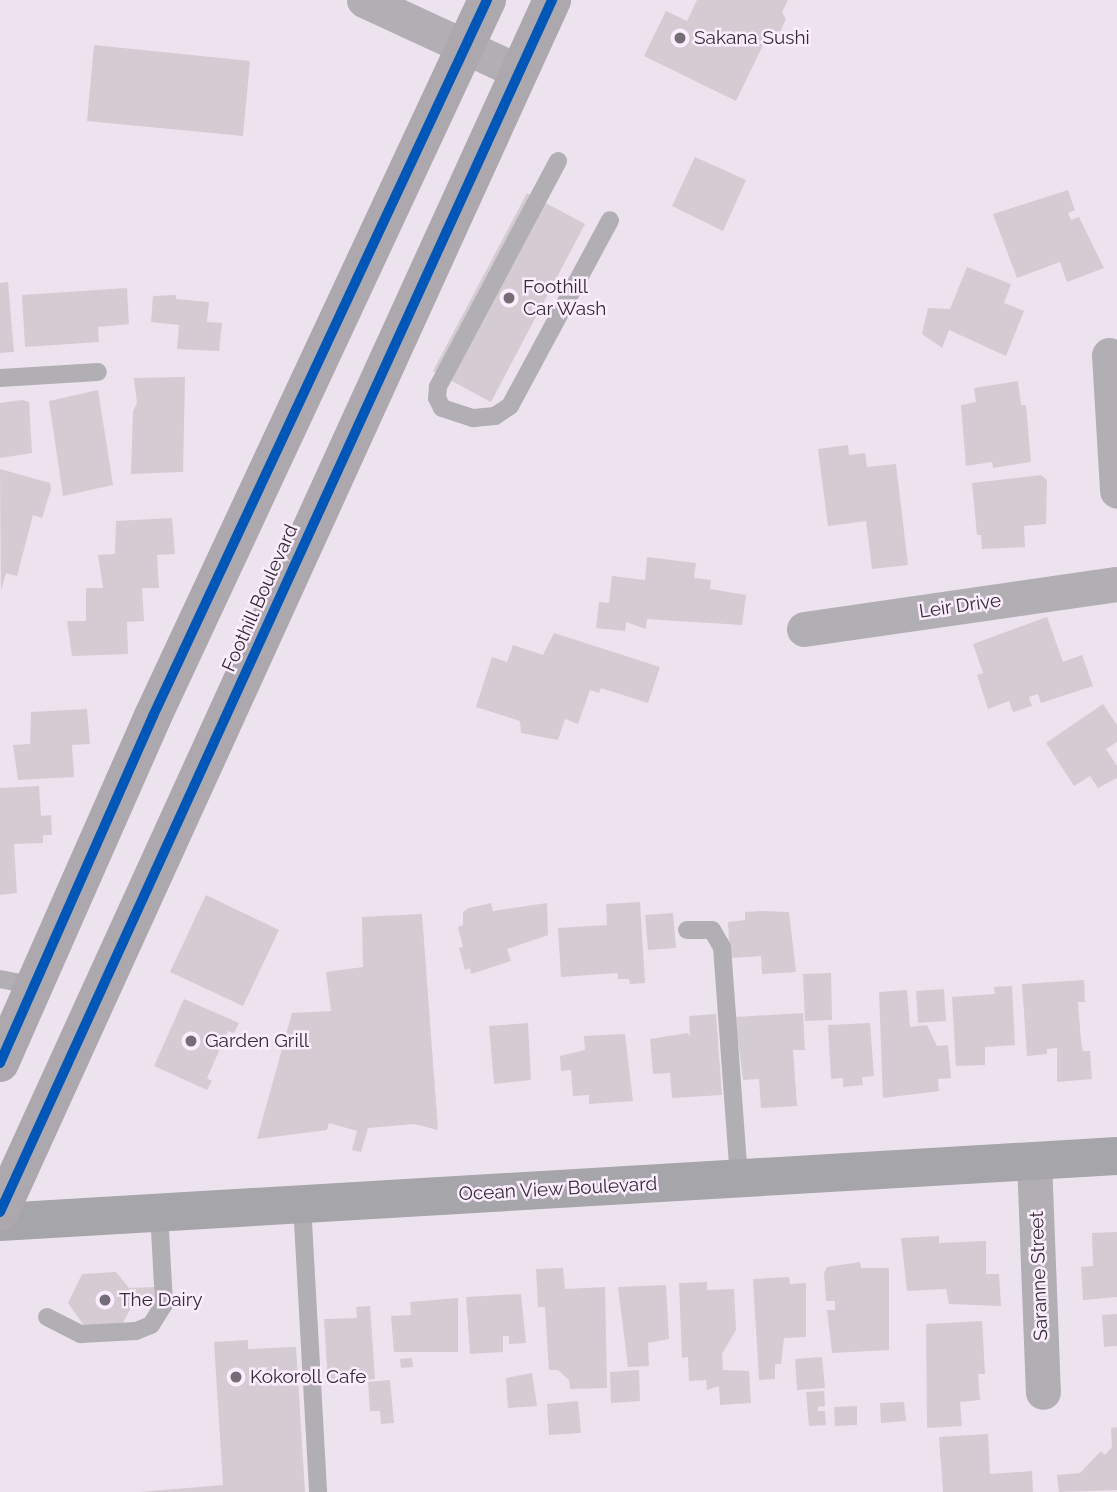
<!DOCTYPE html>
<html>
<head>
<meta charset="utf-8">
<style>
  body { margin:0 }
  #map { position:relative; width:1117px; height:1492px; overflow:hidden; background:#ede3ee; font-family:Raleway,sans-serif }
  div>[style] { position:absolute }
  .building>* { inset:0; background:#d5cbd2 }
  .lane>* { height:18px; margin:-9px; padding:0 9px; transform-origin:9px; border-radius:9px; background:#b2afb4 }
  .street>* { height:35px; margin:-17.5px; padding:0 17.5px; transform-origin:17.5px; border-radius:17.5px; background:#b2afb4 }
  .secondary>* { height:38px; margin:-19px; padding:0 19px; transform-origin:19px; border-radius:19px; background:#a6a5aa }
  .primary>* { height:38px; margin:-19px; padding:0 19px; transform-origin:19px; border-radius:19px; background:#aca8ae }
  .cycleway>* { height:10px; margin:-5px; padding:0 5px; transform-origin:5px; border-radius:5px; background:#0057b8 }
  .dots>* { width:19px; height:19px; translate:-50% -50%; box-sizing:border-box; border:4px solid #fcedfe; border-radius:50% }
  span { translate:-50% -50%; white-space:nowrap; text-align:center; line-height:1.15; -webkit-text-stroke:5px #fcedfe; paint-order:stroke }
  .poi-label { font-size:19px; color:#342d35 }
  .left { translate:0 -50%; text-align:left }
  .street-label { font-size:19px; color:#342d35 }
</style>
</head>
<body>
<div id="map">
  <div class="building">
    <i style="clip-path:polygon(697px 0,788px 0,782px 12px,786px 19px,774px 45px,765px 41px,736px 101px,644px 56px,666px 11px,687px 21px)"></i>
    <i style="clip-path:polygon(94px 45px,250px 61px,243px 136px,87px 121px)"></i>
    <i style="clip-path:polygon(695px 157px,746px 180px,723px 231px,672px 206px)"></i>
    <i style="clip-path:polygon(1068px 190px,1075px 210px,1068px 213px,1071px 220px,1079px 217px,1104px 268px,1067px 282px,1060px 262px,1017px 278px,993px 214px)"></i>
    <i style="clip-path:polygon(527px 193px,585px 224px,491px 402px,433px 371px)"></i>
    <i style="clip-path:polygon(967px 267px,1011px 284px,1004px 303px,1024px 311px,1006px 356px,949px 330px,942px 348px,922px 334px,928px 308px,950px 309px)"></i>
    <i style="clip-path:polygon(8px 282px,14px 352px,0 353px,0 283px)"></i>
    <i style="clip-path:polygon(127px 288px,129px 324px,98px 327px,99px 342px,25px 347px,22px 295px)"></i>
    <i style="clip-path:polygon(176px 295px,176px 299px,209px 302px,207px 322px,222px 323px,219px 351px,177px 349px,179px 325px,151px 322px,153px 296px)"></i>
    <i style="clip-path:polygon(185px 377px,183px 472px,131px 474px,133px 411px,137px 403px,134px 378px)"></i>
    <i style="clip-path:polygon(1018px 381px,1021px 405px,1026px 405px,1031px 462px,993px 468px,992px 462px,966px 466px,961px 405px,976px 402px,974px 388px)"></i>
    <i style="clip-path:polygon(98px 390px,113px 485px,63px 496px,49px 401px)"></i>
    <i style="clip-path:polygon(22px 400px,29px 402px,32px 453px,0 458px,0 403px)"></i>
    <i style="clip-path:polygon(848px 445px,849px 455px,865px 453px,867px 467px,896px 464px,908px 565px,872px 569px,866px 521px,828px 526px,818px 449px)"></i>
    <i style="clip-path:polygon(0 469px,50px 483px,51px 489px,42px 518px,33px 515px,17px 576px,6px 573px,1px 591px)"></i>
    <i style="clip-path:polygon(1041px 475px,1047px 480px,1046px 524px,1024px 526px,1025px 547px,982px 549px,981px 535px,977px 535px,972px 483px)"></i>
    <i style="clip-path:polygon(172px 518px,175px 554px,157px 555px,159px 588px,142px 588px,144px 621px,127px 622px,128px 654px,72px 656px,67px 621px,86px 621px,86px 588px,103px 588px,98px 555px,115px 554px,116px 521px)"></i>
    <i style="clip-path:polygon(647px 557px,696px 563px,694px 578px,711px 580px,710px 589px,746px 595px,742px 625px,647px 619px,646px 629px,626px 622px,625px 631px,596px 628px,599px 602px,609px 603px,612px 576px,645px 580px)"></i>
    <i style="clip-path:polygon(1047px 617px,1063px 662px,1082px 655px,1093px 686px,1041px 703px,1038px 694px,1029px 697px,1032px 706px,1013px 712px,1009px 701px,988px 709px,977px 675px,983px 673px,973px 644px)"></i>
    <i style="clip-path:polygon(554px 633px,660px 667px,648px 703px,601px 688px,599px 693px,590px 690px,578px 724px,565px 719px,558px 740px,521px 733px,520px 721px,476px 707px,492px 657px,507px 662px,513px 645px,543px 655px)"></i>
    <i style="clip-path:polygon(1103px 704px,1117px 725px,1117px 742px,1106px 749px,1117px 766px,1117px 778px,1098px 788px,1090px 776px,1074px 786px,1046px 743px)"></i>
    <i style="clip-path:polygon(87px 709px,90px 744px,72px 745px,74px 777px,18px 780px,13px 745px,30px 744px,31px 712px)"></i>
    <i style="clip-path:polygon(39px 786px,41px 816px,51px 815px,52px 835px,43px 835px,43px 843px,14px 844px,17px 893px,0 895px,0 788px)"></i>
    <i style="clip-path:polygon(206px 895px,279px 930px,243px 1006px,170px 972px)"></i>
    <i style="clip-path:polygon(640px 902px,645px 983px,630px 984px,629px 979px,618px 979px,618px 973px,561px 977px,558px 928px,607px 925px,606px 904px)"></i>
    <i style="clip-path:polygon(491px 903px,493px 911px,547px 903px,548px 935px,507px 949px,511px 961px,471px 974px,470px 968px,465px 970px,459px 948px,463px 947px,458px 927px,463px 925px,463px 912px,469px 908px)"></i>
    <i style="clip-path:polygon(761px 911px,789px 912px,796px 972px,762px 974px,761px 956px,730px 958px,728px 922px,745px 920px,745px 912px)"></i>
    <i style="clip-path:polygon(673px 913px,676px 948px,648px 950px,645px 915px)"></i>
    <i style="clip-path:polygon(422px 914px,438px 1130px,414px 1124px,368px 1128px,361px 1152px,352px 1150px,357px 1131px,329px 1123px,327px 1130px,257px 1139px,292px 1013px,331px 1011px,326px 972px,363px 967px,362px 917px)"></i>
    <i style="clip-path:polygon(831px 973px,832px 1020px,805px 1021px,803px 974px)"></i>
    <i style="clip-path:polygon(1084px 980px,1085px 1002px,1078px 1002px,1081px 1041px,1083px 1051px,1090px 1051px,1092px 1079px,1057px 1082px,1057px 1048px,1047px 1049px,1047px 1054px,1027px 1056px,1022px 984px)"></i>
    <i style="clip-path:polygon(1012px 986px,1015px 1045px,985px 1047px,985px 1065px,956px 1066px,952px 997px,995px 994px,994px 987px)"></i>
    <i style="clip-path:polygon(944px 989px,946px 1021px,918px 1023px,916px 991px)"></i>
    <i style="clip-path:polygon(907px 990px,910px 1027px,927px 1025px,937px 1046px,948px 1045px,951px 1078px,938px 1079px,939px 1091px,883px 1098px,879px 992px)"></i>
    <i style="clip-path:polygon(184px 999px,239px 1023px,234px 1033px,228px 1031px,207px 1078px,212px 1081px,207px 1090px,154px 1066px)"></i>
    <i style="clip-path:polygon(803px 1013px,805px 1050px,793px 1050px,797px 1106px,761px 1108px,759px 1079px,743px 1080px,735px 1017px)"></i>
    <i style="clip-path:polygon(716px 1014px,722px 1095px,672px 1098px,670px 1073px,653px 1074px,650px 1039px,688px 1033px,690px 1037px,689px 1016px)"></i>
    <i style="clip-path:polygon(528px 1023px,531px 1080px,494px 1084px,489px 1026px)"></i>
    <i style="clip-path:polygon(870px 1023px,874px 1076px,862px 1077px,863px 1085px,843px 1087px,843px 1078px,831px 1079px,828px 1025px)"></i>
    <i style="clip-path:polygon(625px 1034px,633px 1101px,589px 1104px,589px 1095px,573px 1096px,571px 1070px,561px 1071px,560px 1056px,585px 1050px,584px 1036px)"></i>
    <i style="clip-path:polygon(1117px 1232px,1117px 1297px,1083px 1300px,1081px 1267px,1093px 1266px,1092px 1233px)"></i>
    <i style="clip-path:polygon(939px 1236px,939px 1243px,986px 1241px,986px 1274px,999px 1274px,1001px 1306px,949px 1304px,946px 1289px,907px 1291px,901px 1238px)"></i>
    <i style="clip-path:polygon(860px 1262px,861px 1268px,889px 1268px,889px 1350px,832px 1353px,827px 1310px,835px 1310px,835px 1301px,826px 1301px,824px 1273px,827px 1267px)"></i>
    <i style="clip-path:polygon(563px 1268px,565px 1289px,605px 1287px,607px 1388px,570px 1389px,569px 1380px,558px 1370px,549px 1370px,545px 1307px,538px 1307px,536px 1269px)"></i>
    <i style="clip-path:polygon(116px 1272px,129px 1288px,154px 1287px,154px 1297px,140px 1298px,141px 1307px,131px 1308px,120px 1328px,87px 1330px,68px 1303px,82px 1274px)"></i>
    <i style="clip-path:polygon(789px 1277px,790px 1284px,806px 1283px,806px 1337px,784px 1338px,781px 1364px,775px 1364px,775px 1379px,759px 1380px,753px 1279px)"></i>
    <i style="clip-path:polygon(707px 1282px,707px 1290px,734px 1289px,736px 1330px,722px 1354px,723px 1370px,749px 1371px,751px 1403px,720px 1405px,719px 1386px,707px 1390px,706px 1380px,689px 1381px,688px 1357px,682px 1358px,679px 1283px)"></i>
    <i style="clip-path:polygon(666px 1285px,669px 1339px,648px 1343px,649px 1366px,628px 1367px,618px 1287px)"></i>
    <i style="clip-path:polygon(521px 1294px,526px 1343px,509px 1344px,509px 1336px,503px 1336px,503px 1352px,470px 1354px,466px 1297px)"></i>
    <i style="clip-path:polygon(458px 1298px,458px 1352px,394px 1352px,391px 1316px,411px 1315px,410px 1302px)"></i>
    <i style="clip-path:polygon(370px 1306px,375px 1379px,328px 1383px,324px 1319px,357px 1318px,356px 1307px)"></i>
    <i style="clip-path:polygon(1117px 1314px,1117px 1346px,1104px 1347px,1102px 1315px)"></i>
    <i style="clip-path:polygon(982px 1321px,985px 1374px,978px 1374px,980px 1400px,960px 1402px,962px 1426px,927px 1428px,926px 1324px)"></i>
    <i style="clip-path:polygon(248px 1340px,248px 1349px,296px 1347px,305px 1492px,139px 1492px,223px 1485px,214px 1342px)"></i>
    <i style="clip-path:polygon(822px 1357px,825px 1388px,797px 1390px,795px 1359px)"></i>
    <i style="clip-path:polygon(412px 1358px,413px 1367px,401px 1368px,400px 1359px)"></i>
    <i style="clip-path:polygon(639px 1370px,640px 1401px,611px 1403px,610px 1372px)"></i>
    <i style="clip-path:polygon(532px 1373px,537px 1406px,508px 1408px,506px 1378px)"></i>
    <i style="clip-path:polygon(390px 1380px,394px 1423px,381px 1424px,380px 1411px,370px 1411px,368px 1382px)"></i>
    <i style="clip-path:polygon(824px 1391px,825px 1406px,818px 1407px,818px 1411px,825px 1411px,826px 1425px,809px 1426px,806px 1392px)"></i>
    <i style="clip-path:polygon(578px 1401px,581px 1433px,549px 1435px,547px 1404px)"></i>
    <i style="clip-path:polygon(904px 1402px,906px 1421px,881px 1423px,880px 1403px)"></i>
    <i style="clip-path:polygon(857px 1406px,857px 1425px,835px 1426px,834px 1407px)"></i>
    <i style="clip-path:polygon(1117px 1427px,1117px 1490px,1059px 1492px,1057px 1475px,1080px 1473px,1101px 1451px,1105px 1455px,1112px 1447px,1111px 1428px)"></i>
    <i style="clip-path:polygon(988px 1434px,990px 1474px,1032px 1471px,1033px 1492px,943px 1492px,939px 1437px)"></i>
  </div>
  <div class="lane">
    <i style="left:558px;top:161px;width:256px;rotate:118deg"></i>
    <i style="left:438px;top:387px;width:11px;rotate:95deg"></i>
    <i style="left:437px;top:398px;width:11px;rotate:63deg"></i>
    <i style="left:442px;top:408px;width:33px;rotate:18deg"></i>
    <i style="left:473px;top:418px;width:22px;rotate:-5deg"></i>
    <i style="left:495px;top:416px;width:18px;rotate:-34deg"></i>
    <i style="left:510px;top:406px;width:211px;rotate:-61.7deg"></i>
    <i style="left:0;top:378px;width:98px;rotate:-3.5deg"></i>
    <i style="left:687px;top:930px;width:25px"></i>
    <i style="left:712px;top:930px;width:20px;rotate:60deg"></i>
    <i style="left:722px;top:947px;width:232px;rotate:85.8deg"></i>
    <i style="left:0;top:979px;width:36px;rotate:11deg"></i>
    <i style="left:302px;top:1204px;width:288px;rotate:86.8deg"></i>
    <i style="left:47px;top:1317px;width:38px;rotate:27deg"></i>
    <i style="left:81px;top:1334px;width:55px;rotate:-3.1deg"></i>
    <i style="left:136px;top:1331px;width:16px;rotate:-22deg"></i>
    <i style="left:151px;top:1325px;width:25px;rotate:-58deg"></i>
    <i style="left:164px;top:1304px;width:92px;rotate:-93.1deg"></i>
  </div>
  <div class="street">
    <i style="left:364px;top:0;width:170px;rotate:24.8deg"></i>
    <i style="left:1109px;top:355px;width:136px;rotate:86.6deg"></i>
    <i style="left:804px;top:629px;width:316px;rotate:-8.2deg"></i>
    <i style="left:1034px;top:1160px;width:232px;rotate:87.8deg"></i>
  </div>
  <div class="secondary">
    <i style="left:0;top:1222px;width:1119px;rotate:-3.38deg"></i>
  </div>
  <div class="primary">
    <i style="left:0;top:1063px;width:379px;rotate:-66.2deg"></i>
    <i style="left:153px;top:716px;width:790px;rotate:-64.99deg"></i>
    <i style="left:0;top:1212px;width:1332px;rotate:-65.51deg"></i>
  </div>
  <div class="cycleway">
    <i style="left:0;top:1063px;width:379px;rotate:-66.2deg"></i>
    <i style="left:153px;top:716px;width:790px;rotate:-64.99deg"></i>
    <i style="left:0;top:1212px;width:1332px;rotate:-65.51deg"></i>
  </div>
  <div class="dots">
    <i style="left:680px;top:38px;background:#756d76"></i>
    <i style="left:509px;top:298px;background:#756d76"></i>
    <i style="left:191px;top:1041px;background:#756d76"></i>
    <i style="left:105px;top:1300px;background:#756d76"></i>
    <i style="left:236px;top:1377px;background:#756d76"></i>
  </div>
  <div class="poi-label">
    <span class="left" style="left:694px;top:38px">Sakana Sushi</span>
    <span class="left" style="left:523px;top:298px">Foothill<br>Car Wash</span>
    <span class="left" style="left:205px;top:1041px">Garden Grill</span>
    <span class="left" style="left:119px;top:1300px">The Dairy</span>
    <span class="left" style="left:250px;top:1377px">Kokoroll Cafe</span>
  </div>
  <div class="street-label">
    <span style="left:260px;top:598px;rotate:-66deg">Foothill Boulevard</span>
    <span style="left:960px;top:606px;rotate:-8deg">Leir Drive</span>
    <span style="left:558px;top:1189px;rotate:-3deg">Ocean View Boulevard</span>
    <span style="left:1039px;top:1276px;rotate:-92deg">Saranne Street</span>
  </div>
</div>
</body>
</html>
